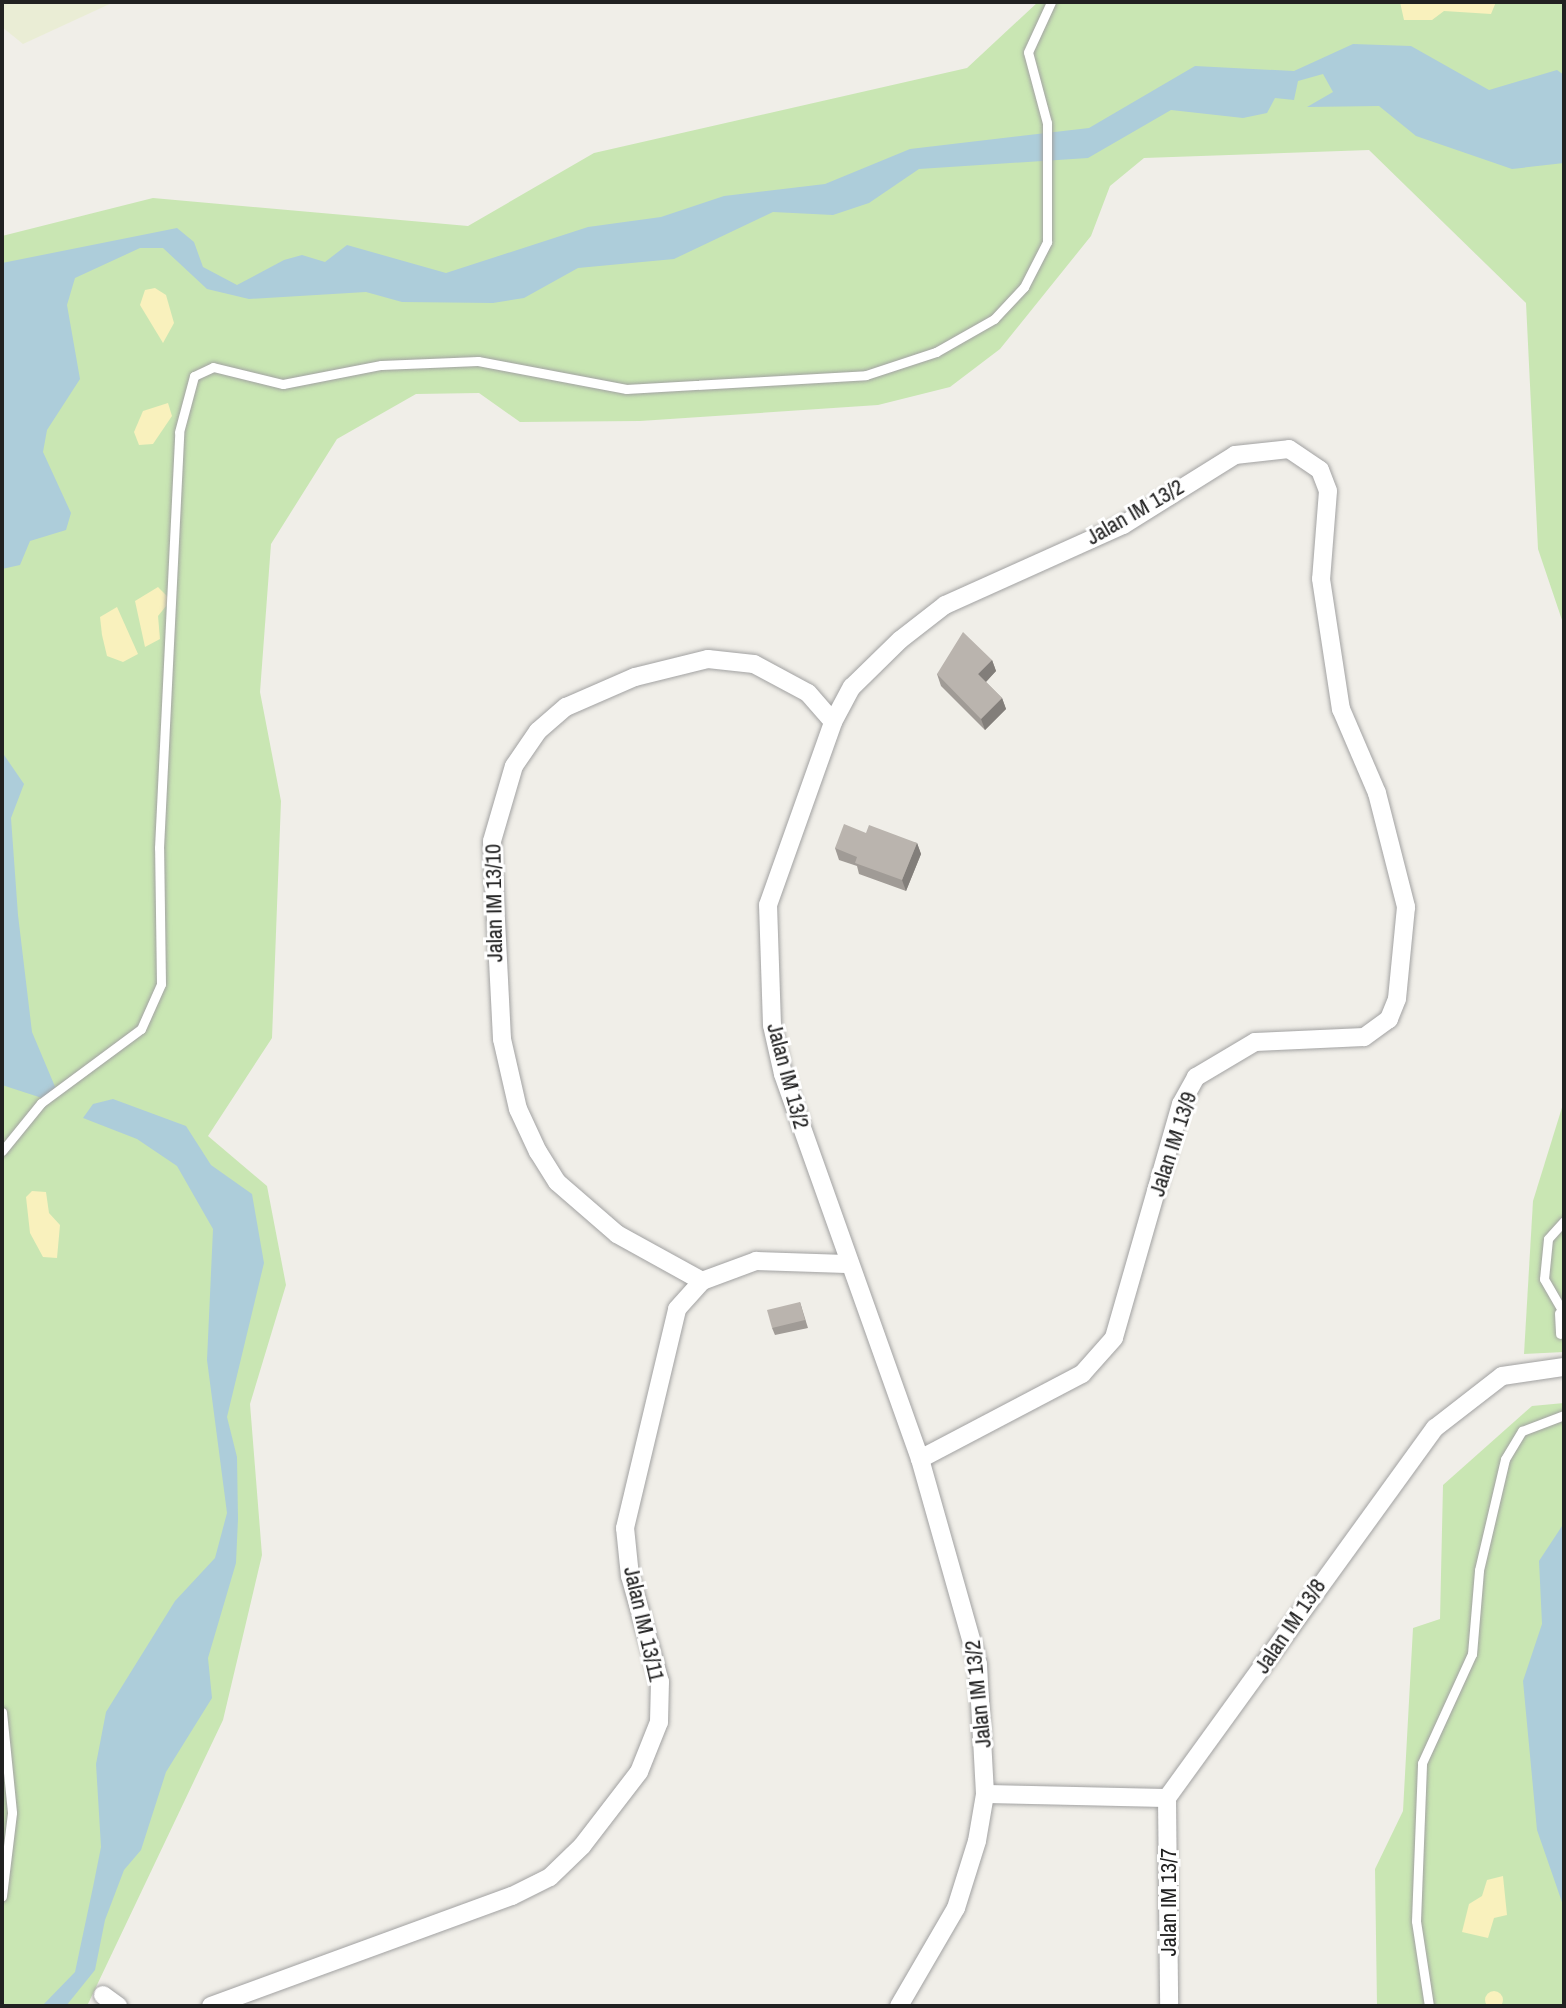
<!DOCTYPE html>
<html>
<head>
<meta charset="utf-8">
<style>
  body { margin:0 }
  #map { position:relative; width:1566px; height:2008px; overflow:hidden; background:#f0eee8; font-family:"Archivo Narrow",sans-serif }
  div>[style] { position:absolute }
  .farmland>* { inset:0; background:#eaedd5 }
  .grass>* { inset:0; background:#c9e6b3 }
  .sand>* { inset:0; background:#f9f1bd }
  .round { border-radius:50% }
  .water>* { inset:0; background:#adcdda }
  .roads { filter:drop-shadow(0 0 2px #a2a2a2) drop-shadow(0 0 2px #a2a2a2) }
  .service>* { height:9px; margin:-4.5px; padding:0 4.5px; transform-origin:4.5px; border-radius:4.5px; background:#fff }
  .minor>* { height:18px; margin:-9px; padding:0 9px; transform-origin:9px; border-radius:9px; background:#fff }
  .wall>* { inset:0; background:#a09b96 }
  .shaded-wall>* { inset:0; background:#827e7a }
  .building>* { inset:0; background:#bab4ae }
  span { translate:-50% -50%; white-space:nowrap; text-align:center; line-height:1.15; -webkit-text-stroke:6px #fff; paint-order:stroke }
  .street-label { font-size:22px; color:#212121 }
  .frame { position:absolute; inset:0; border:4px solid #212121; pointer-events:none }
</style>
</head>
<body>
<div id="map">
  <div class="farmland">
    <i style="clip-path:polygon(2px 2px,114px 2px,23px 44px,2px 27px)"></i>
  </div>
  <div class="grass">
    <i style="clip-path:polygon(1038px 2px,1564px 2px,1564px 626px,1538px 549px,1526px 303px,1369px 150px,1144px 158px,1110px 186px,1091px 236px,1000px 349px,950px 387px,878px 405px,640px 421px,520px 422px,479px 393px,416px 394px,337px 439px,271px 544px,260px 692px,281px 801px,272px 1038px,208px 1136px,267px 1186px,286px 1285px,250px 1404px,262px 1555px,223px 1720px,87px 2006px,2px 2006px,2px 236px,153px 198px,468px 226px,594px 153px,967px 68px)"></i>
    <i style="clip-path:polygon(1564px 1101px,1564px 1352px,1524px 1354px,1533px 1201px)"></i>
    <i style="clip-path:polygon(1564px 1403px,1564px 2006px,1377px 2006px,1375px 1869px,1403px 1811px,1413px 1628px,1440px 1619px,1443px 1485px,1532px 1406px)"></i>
  </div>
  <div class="sand">
    <i style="clip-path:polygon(1400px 2px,1496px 2px,1491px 14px,1444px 11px,1432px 20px,1404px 20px)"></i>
    <i style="clip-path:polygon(155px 288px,166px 295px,174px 323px,163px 343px,140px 305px,145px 290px)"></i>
    <i style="clip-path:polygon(168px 403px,172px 416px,153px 444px,139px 445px,134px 432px,143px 411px)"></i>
    <i style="clip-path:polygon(158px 587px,171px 600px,158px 616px,160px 639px,145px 647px,135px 601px)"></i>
    <i style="clip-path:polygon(117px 607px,138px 654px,123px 662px,107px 656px,102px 635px,100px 617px)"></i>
    <i style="clip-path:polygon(32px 1191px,46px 1192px,49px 1213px,60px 1225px,57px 1258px,43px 1257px,30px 1233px,26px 1197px)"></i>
    <i style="clip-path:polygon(1503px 1876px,1507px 1915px,1494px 1918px,1488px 1938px,1462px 1932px,1469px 1904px,1482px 1896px,1487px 1880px)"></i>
    <i class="round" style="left:1485px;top:1991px;width:18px;height:18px"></i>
  </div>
  <div class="water">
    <i style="clip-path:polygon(1353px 44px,1411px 46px,1489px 90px,1557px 70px,1564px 75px,1564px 163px,1512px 169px,1416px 136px,1379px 106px,1307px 107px,1333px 92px,1323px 74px,1298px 81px,1294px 100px,1275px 98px,1267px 113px,1243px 118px,1171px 110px,1088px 158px,919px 169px,869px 203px,833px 215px,773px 212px,674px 259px,578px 268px,524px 298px,493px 303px,402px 302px,366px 292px,249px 299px,207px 289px,163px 248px,140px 248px,75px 278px,67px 305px,80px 379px,47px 430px,43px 452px,71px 513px,66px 530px,30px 541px,20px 565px,2px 569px,2px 263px,177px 228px,194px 242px,203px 267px,237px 285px,284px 260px,302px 255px,325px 262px,347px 245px,446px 273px,588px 227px,661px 217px,724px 196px,825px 184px,910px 149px,1089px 128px,1195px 66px,1294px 71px)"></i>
    <i style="clip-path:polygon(2px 752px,24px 784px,11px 818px,18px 915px,32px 1032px,56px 1089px,45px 1099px,2px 1085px)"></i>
    <i style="clip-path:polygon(113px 1099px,186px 1126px,211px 1165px,252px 1194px,264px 1263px,227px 1417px,237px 1457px,238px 1519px,236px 1563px,208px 1658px,212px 1698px,166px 1772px,141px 1850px,124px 1870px,105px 1920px,95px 1970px,66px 2006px,42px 2006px,75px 1972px,93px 1887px,101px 1847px,96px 1764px,106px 1712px,175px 1601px,215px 1558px,227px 1513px,207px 1360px,213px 1229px,177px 1166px,137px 1139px,83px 1118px,93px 1104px)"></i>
    <i style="clip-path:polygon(1564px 1523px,1564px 1908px,1537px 1830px,1523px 1681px,1542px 1624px,1539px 1561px)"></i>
  </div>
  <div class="roads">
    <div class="service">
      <i style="left:2px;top:1151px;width:62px;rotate:-50.9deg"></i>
      <i style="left:41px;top:1103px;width:124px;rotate:-36.5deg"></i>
      <i style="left:141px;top:1029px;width:49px;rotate:-66deg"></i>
      <i style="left:161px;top:984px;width:136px;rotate:-90.8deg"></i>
      <i style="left:159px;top:848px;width:416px;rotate:-87.2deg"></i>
      <i style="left:179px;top:432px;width:58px;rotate:-75deg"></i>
      <i style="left:194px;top:376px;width:21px;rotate:-25deg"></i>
      <i style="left:213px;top:367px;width:72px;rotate:13.7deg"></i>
      <i style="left:283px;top:384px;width:100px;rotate:-11deg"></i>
      <i style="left:381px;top:365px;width:97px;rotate:-2.4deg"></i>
      <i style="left:478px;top:361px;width:151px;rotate:10.7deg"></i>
      <i style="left:626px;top:389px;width:240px;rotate:-3.3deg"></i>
      <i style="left:866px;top:375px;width:74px;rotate:-18.2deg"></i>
      <i style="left:936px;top:352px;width:67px;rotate:-29.6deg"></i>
      <i style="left:994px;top:319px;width:44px;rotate:-46.8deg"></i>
      <i style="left:1024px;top:287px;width:51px;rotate:-62.9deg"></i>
      <i style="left:1047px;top:242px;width:119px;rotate:-90deg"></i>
      <i style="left:1047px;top:123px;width:73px;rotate:-105deg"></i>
      <i style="left:1028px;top:52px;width:55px;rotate:-65.3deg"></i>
      <i style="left:1564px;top:1221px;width:24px;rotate:132deg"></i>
      <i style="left:1548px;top:1239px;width:40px;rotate:95.7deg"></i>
      <i style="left:1544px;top:1279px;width:39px;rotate:60deg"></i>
      <i style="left:1559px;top:1313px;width:21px;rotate:87deg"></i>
      <i style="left:2px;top:1712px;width:101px;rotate:84.3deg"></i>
      <i style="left:12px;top:1813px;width:84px;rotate:96.9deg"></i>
      <i style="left:1429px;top:2006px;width:86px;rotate:-98.7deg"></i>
      <i style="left:1416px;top:1921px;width:158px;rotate:-87.8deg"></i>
      <i style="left:1422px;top:1763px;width:120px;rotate:-65.4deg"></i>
      <i style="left:1472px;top:1654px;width:84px;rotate:-85.2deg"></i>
      <i style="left:1479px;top:1570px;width:114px;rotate:-76.8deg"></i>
      <i style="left:1505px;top:1459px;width:33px;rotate:-59deg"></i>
      <i style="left:1522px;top:1431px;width:45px;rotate:-20.9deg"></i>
    </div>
    <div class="minor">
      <i style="left:702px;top:1281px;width:97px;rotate:-151.1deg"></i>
      <i style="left:617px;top:1234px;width:79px;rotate:-139.1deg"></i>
      <i style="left:557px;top:1182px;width:36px;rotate:-122deg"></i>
      <i style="left:538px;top:1152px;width:47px;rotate:-114.9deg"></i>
      <i style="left:518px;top:1109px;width:72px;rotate:-102.9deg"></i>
      <i style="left:502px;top:1039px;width:198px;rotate:-92.9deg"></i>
      <i style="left:492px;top:841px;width:78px;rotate:-73.7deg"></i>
      <i style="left:514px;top:766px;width:42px;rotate:-55.6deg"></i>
      <i style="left:538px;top:731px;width:37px;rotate:-41deg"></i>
      <i style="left:566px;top:707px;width:75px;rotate:-23.5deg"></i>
      <i style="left:635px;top:677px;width:75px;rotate:-13.9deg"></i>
      <i style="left:708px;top:659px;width:46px;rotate:6.2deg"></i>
      <i style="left:754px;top:664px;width:61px;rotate:28.2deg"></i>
      <i style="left:808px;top:693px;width:38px;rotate:49deg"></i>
      <i style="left:985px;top:1794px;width:182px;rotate:1.3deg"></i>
      <i style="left:1167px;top:1798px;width:457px;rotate:-54.1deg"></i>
      <i style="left:1435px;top:1428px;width:85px;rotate:-37.8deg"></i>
      <i style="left:1502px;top:1376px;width:63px;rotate:-8.3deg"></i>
      <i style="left:1167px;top:1798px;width:208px;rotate:89.4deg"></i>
      <i style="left:103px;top:1995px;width:19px;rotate:36deg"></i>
      <i style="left:211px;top:2006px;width:320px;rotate:-20.1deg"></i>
      <i style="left:512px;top:1896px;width:42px;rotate:-26.6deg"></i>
      <i style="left:550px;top:1877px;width:45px;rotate:-44.1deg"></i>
      <i style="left:582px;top:1846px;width:93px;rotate:-52.4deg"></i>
      <i style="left:639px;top:1772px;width:54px;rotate:-68.2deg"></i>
      <i style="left:659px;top:1722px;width:40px;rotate:-88.6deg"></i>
      <i style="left:660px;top:1682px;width:110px;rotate:-105.8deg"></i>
      <i style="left:630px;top:1576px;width:48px;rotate:-95.9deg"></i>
      <i style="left:625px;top:1528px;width:225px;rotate:-76.6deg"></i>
      <i style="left:677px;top:1309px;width:38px;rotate:-48deg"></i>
      <i style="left:702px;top:1281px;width:58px;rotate:-20.3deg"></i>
      <i style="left:756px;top:1261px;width:90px;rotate:1.9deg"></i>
      <i style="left:899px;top:2006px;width:113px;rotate:-59.8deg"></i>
      <i style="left:956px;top:1908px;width:70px;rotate:-72.6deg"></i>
      <i style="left:977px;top:1841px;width:48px;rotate:-80.3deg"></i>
      <i style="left:985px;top:1794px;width:130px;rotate:-93.1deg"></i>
      <i style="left:978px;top:1664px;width:213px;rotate:-105.8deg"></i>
      <i style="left:920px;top:1459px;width:409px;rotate:-109.6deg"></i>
      <i style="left:783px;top:1074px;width:50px;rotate:-102.7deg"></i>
      <i style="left:772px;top:1025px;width:120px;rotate:-91.9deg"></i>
      <i style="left:768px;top:905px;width:194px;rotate:-70.4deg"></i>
      <i style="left:833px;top:722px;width:40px;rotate:-62deg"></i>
      <i style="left:852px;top:687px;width:67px;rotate:-44.4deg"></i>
      <i style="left:900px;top:640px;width:57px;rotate:-37.9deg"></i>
      <i style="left:945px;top:605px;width:195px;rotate:-24.2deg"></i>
      <i style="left:1123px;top:525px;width:132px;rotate:-32deg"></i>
      <i style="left:1235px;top:455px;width:54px;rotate:-6.3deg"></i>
      <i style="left:1289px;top:449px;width:37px;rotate:34deg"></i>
      <i style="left:1320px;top:470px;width:22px;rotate:69deg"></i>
      <i style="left:1328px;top:491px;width:88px;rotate:94.5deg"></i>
      <i style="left:1321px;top:579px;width:132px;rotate:81.3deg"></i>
      <i style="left:1341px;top:709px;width:91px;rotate:66.8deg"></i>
      <i style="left:1377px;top:793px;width:118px;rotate:75.7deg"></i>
      <i style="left:1406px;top:907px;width:92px;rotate:95.6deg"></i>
      <i style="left:1397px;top:999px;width:22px;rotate:112deg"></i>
      <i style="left:1389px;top:1019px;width:31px;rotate:144deg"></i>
      <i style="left:1364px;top:1037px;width:109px;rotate:177.4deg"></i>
      <i style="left:1255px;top:1042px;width:69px;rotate:149.3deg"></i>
      <i style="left:1196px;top:1077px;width:31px;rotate:119deg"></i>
      <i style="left:1181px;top:1104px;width:243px;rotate:106deg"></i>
      <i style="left:1114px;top:1338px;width:48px;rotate:131.6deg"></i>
      <i style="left:1082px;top:1374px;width:183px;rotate:152.3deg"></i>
    </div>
  </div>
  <div class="wall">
    <i style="clip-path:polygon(992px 660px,996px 671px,986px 682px,1002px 698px,1006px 709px,985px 730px,941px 686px,937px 674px)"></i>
    <i style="clip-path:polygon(866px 833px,917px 843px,921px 854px,906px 891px,859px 874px,857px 866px,839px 860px,835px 848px)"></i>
    <i style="clip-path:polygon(800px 1302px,808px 1328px,775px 1335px,772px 1328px)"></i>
  </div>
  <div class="shaded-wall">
    <i style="clip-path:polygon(992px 660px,996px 671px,982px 686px,978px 674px)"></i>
    <i style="clip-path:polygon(1002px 698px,1006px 709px,985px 730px,981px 719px)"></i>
    <i style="clip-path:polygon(917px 843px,921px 854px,906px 891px,902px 880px)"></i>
  </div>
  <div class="building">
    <i style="clip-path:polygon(963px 632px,992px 660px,978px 674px,1002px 698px,981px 719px,937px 674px)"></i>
    <i style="clip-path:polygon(844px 824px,866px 833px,869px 825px,917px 843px,902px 880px,855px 863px,857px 857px,835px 848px)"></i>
    <i style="clip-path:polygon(800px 1302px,805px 1320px,772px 1328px,767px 1310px)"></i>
  </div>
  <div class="street-label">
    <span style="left:1135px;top:512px;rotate:-30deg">Jalan IM 13/2</span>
    <span style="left:494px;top:903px;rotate:-91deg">Jalan IM 13/10</span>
    <span style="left:788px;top:1076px;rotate:75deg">Jalan IM 13/2</span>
    <span style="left:1173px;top:1144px;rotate:-72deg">Jalan IM 13/9</span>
    <span style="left:644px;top:1624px;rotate:77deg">Jalan IM 13/11</span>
    <span style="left:1290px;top:1626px;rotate:-56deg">Jalan IM 13/8</span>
    <span style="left:978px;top:1694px;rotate:-96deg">Jalan IM 13/2</span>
    <span style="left:1169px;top:1902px;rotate:-90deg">Jalan IM 13/7</span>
  </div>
  <div class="frame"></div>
</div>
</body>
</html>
